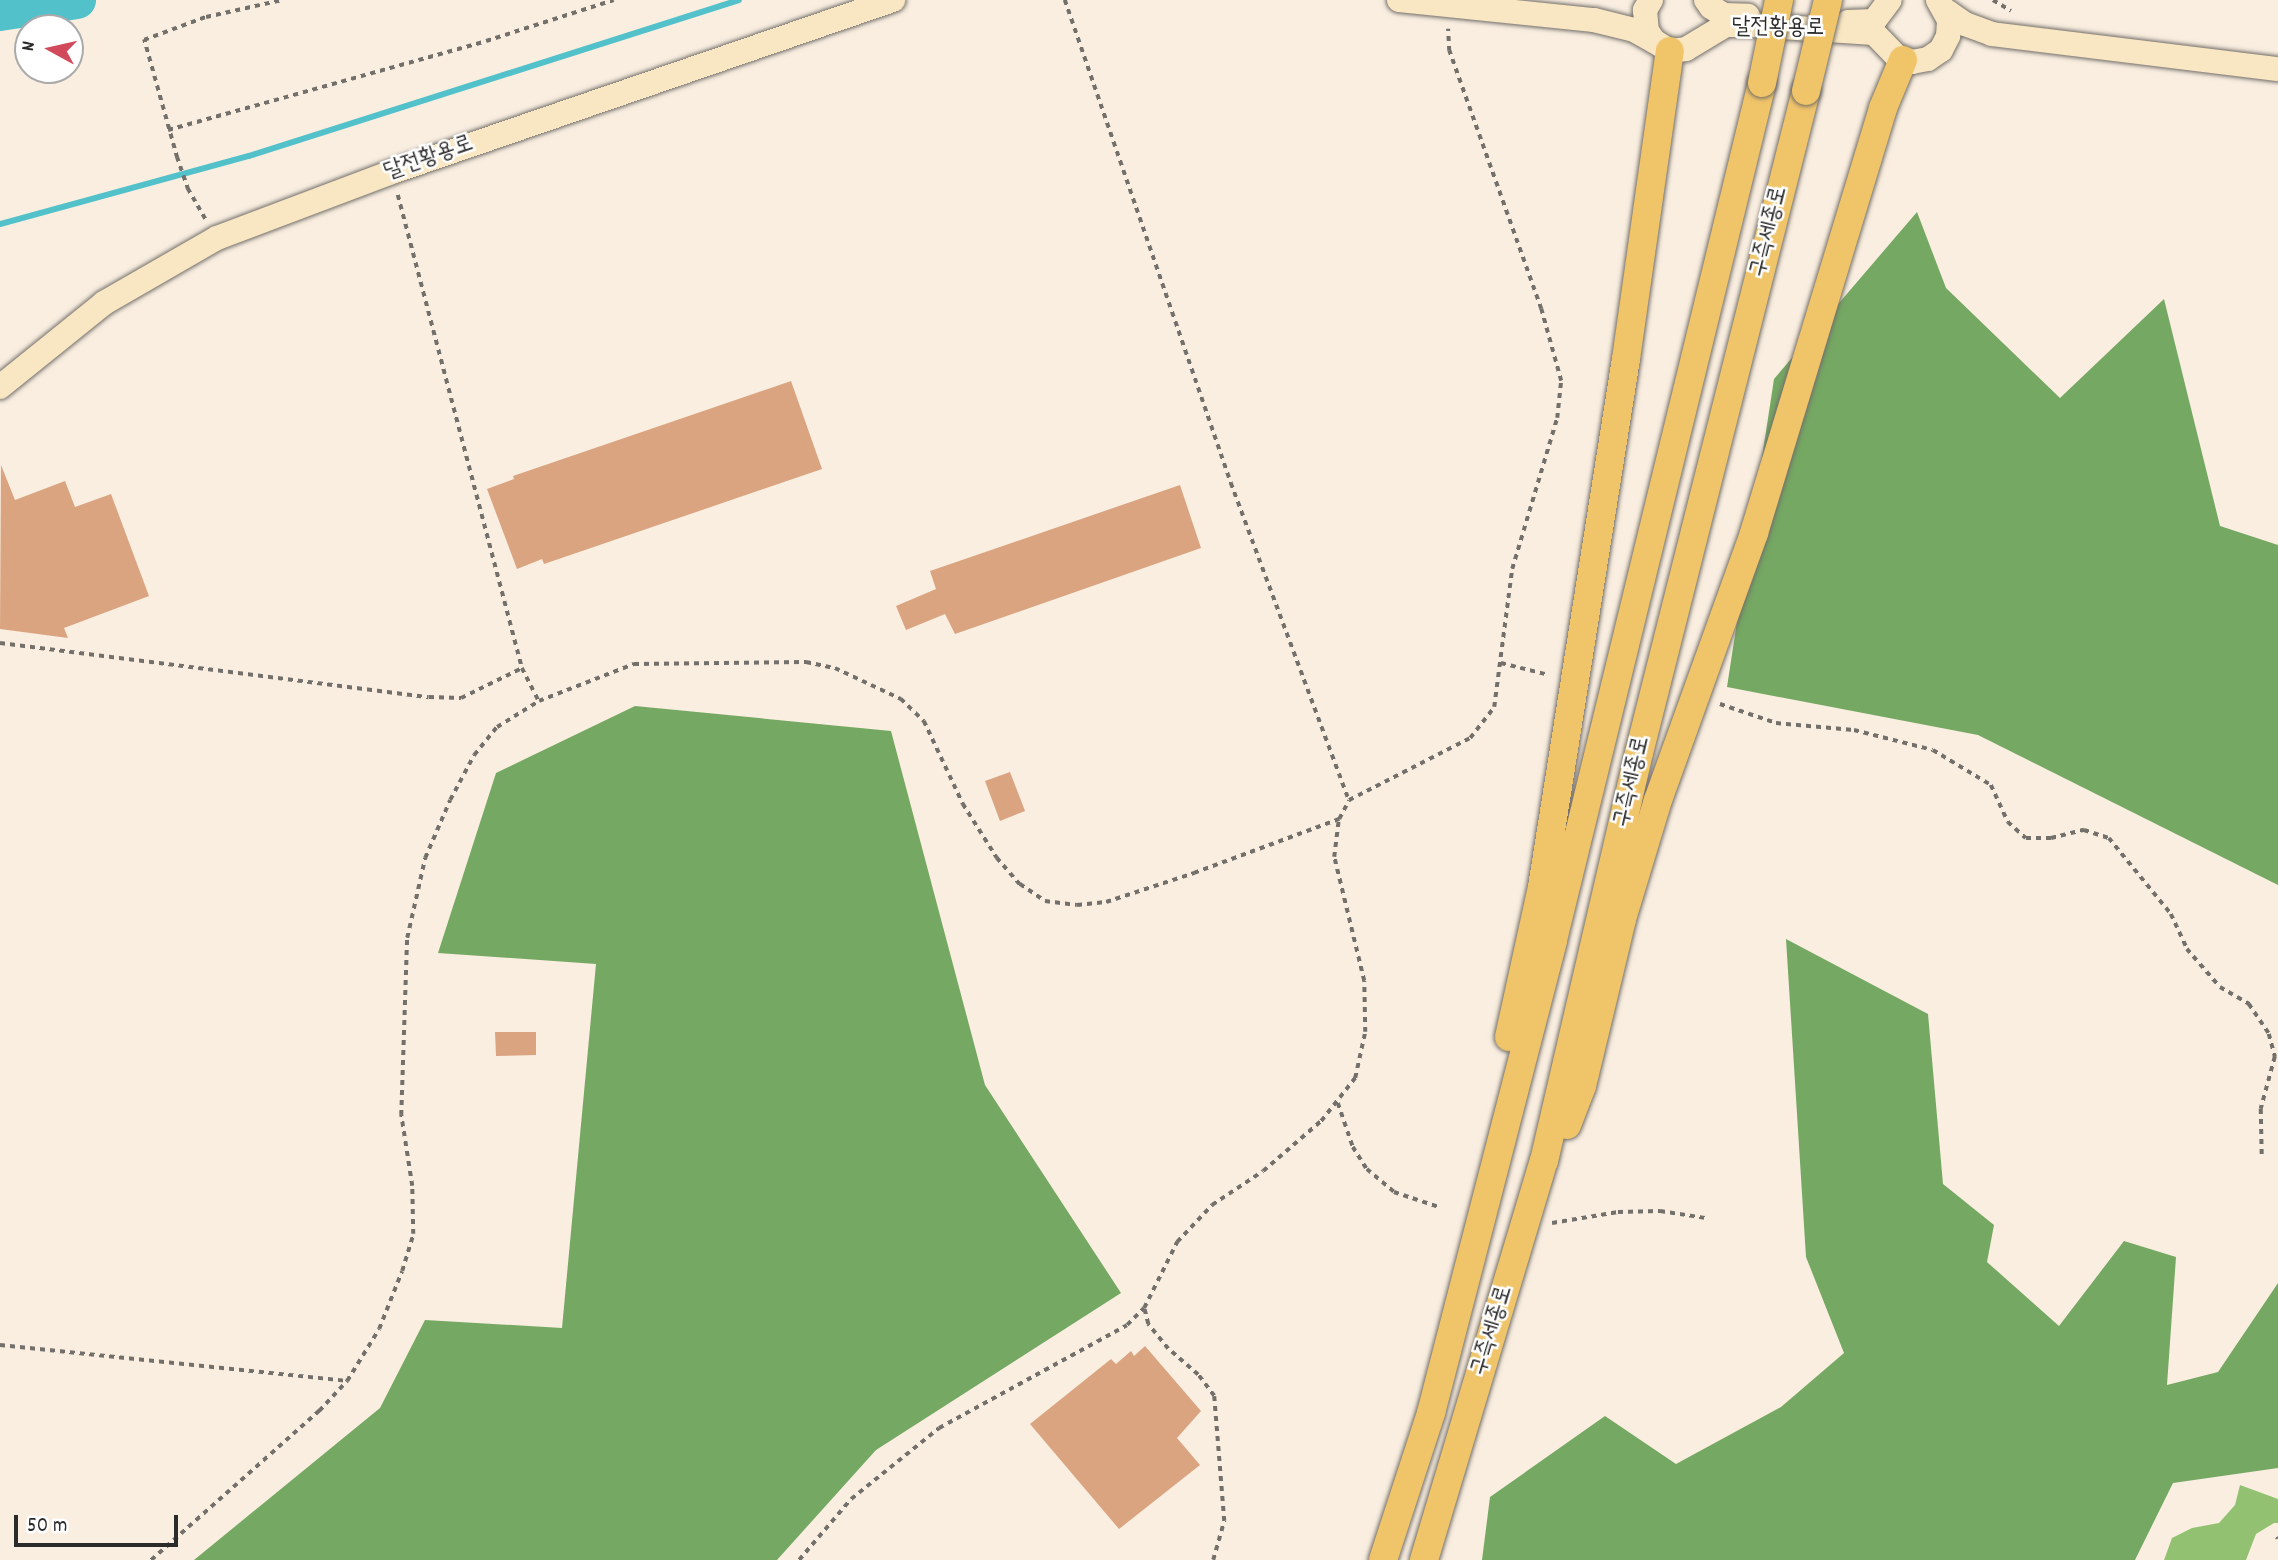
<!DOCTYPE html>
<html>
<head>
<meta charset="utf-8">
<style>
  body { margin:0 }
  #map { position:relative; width:2278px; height:1560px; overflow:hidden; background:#f9eee0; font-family:Dekko,"Poor Story",sans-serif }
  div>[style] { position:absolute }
  .green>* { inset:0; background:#92c271 }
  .forest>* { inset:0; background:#75a863 }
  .stream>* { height:6px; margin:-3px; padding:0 3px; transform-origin:3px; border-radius:3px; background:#53c1ca }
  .river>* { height:38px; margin:-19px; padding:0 19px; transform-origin:19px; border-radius:19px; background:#53c1ca }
  .building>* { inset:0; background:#daa481 }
  .path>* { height:3.5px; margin-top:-1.75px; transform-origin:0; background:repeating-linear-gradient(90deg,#736f6a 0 5px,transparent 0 10px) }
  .roads { filter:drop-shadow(0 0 2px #736f6a) drop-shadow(0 0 2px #736f6a) }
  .secondary>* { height:24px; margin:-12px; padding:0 12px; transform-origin:12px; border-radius:12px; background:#f9e7c3 }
  .trunk>* { height:28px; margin:-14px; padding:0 14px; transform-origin:14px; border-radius:14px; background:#f0c469 }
  .bridges { filter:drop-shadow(0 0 2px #736f6a) drop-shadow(0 0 2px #736f6a) }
  .trunk-bridge>* { height:28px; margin:-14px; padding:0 14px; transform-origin:14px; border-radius:14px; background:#f0c469 }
  span { translate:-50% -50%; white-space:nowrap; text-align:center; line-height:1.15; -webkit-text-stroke:5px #fff; paint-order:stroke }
  .street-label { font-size:23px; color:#2b2b2b }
  .north { position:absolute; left:14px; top:14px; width:70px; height:70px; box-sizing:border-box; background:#fff; border:2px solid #aaa; border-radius:50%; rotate:278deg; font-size:19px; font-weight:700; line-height:28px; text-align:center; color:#2b2b2b }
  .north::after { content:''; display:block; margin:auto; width:24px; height:32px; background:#d1495b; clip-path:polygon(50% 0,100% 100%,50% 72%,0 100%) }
  .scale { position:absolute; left:14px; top:1515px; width:164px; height:32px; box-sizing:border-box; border:4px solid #2b2b2b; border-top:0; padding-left:9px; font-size:21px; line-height:24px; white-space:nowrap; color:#2b2b2b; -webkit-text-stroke:5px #fff; paint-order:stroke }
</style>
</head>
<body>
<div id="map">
  <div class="green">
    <i style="clip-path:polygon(2240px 1485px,2278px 1499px,2278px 1523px,2274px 1523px,2256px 1534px,2246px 1560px,2164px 1560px,2172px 1538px,2192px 1528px,2219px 1523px,2235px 1505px)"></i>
  </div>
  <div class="forest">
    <i style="clip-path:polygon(1917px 212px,1946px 288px,2060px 398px,2164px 299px,2220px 526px,2278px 545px,2278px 885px,1978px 735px,1727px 687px,1774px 379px)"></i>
    <i style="clip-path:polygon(635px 706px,891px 731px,985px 1085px,1121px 1293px,876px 1450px,777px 1560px,194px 1560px,380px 1408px,425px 1320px,562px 1328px,596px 964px,438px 953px,496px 773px)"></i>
    <i style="clip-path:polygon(1786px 939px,1928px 1014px,1943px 1184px,1994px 1225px,1987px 1262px,2059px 1326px,2124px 1241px,2176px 1257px,2167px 1385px,2218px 1372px,2278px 1283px,2278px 1468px,2173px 1483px,2135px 1560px,1482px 1560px,1490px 1497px,1605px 1416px,1676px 1464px,1781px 1407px,1844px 1353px,1806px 1257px)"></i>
  </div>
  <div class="stream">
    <i style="left:0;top:224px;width:258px;rotate:-15.3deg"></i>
    <i style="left:249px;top:156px;width:514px;rotate:-17.66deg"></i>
  </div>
  <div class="river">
    <i style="left:0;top:12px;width:78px;rotate:-8.9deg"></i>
  </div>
  <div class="building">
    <i style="clip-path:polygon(791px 381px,822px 469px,544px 564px,542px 559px,517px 569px,487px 489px,514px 479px,513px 476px)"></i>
    <i style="clip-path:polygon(1px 465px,15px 500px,65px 481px,75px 507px,111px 494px,149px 596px,64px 628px,68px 638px,0 629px)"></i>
    <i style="clip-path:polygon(1180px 485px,1201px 548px,955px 634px,945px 614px,906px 630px,896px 606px,936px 589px,930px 571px)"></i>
    <i style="clip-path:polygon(1010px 772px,1025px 811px,1000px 821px,985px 781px)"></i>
    <i style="clip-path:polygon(495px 1032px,536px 1032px,536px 1055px,496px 1056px)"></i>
    <i style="clip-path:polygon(1145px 1346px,1201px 1411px,1177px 1438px,1200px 1465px,1119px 1529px,1030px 1424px,1111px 1359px,1116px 1364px,1131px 1351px,1134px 1356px)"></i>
  </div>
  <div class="path">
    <i style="left:1065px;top:0;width:511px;rotate:71.03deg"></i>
    <i style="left:1231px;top:483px;width:338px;rotate:69.6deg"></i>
    <i style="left:1993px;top:0;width:21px;rotate:31deg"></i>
    <i style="left:168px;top:130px;width:330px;rotate:-15.6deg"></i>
    <i style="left:486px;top:41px;width:134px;rotate:-17.8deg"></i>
    <i style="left:398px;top:195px;width:489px;rotate:75.3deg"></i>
    <i style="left:522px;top:668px;width:37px;rotate:63deg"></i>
    <i style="left:205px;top:219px;width:34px;rotate:-120deg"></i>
    <i style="left:188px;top:190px;width:34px;rotate:-109deg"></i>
    <i style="left:177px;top:158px;width:123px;rotate:-105.6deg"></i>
    <i style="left:144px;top:40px;width:66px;rotate:-20.4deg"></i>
    <i style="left:206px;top:17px;width:78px;rotate:-12.6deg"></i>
    <i style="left:0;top:643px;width:432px;rotate:7.2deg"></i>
    <i style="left:429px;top:697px;width:32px;rotate:2deg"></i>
    <i style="left:461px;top:698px;width:68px;rotate:-26.2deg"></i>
    <i style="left:1501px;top:663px;width:49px;rotate:14deg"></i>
    <i style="left:1720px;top:704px;width:59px;rotate:18.7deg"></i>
    <i style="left:1776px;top:723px;width:78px;rotate:5.1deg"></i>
    <i style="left:1854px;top:730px;width:81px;rotate:14.2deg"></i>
    <i style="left:1933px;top:750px;width:68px;rotate:31.1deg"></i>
    <i style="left:1991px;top:785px;width:41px;rotate:65.3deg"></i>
    <i style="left:2008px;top:822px;width:24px;rotate:42deg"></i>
    <i style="left:2026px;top:838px;width:25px"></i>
    <i style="left:2051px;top:838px;width:34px;rotate:-14deg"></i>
    <i style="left:2084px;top:830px;width:26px;rotate:18deg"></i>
    <i style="left:2109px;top:838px;width:98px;rotate:50.8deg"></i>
    <i style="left:2171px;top:914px;width:38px;rotate:65deg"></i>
    <i style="left:2187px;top:949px;width:50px;rotate:49deg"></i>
    <i style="left:2220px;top:987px;width:34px;rotate:30deg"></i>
    <i style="left:2249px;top:1004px;width:36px;rotate:56deg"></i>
    <i style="left:2269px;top:1034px;width:24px;rotate:75deg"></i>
    <i style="left:2275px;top:1057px;width:54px;rotate:105.1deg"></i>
    <i style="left:2261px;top:1109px;width:46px;rotate:88.8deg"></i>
    <i style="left:1338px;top:1103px;width:46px;rotate:71.2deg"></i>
    <i style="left:1353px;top:1147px;width:26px;rotate:58deg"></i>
    <i style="left:1367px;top:1169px;width:35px;rotate:40deg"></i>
    <i style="left:1394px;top:1192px;width:47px;rotate:18.4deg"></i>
    <i style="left:1552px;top:1223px;width:67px;rotate:-9.5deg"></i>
    <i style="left:1618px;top:1212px;width:42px;rotate:-1.4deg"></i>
    <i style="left:1660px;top:1211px;width:47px;rotate:8.7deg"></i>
    <i style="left:0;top:1345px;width:349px;rotate:5.9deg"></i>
    <i style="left:2277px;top:1537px;width:2px;rotate:63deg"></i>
    <i style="left:151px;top:1560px;width:225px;rotate:-41.6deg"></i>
    <i style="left:319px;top:1411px;width:41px;rotate:-47deg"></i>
    <i style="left:347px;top:1381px;width:61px;rotate:-58.4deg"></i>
    <i style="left:379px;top:1329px;width:62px;rotate:-68.4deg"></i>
    <i style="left:402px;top:1271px;width:39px;rotate:-73deg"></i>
    <i style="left:413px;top:1234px;width:48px;rotate:-91.2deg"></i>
    <i style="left:412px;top:1186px;width:72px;rotate:-98.8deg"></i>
    <i style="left:401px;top:1115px;width:177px;rotate:-88.1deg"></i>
    <i style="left:407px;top:938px;width:82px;rotate:-77.3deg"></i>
    <i style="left:425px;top:858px;width:63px;rotate:-66.7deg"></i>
    <i style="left:450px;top:800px;width:51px;rotate:-61.9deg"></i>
    <i style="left:474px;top:755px;width:36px;rotate:-51deg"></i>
    <i style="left:497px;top:727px;width:49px;rotate:-31.8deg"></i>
    <i style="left:539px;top:701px;width:102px;rotate:-21.3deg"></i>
    <i style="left:634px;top:664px;width:172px;rotate:-0.7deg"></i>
    <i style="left:806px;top:662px;width:30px;rotate:12deg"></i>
    <i style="left:835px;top:668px;width:73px;rotate:25.2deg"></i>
    <i style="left:901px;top:699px;width:32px;rotate:44deg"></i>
    <i style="left:924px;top:721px;width:92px;rotate:64.8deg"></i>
    <i style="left:963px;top:804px;width:64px;rotate:57.8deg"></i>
    <i style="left:997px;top:858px;width:35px;rotate:49deg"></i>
    <i style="left:1020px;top:884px;width:30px;rotate:34deg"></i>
    <i style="left:1045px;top:901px;width:32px;rotate:7deg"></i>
    <i style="left:1077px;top:905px;width:29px;rotate:-6deg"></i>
    <i style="left:1106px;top:902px;width:93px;rotate:-18.2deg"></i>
    <i style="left:1194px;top:873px;width:155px;rotate:-20.4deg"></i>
    <i style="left:1339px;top:819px;width:21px;rotate:-62deg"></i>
    <i style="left:1349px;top:800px;width:136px;rotate:-27.1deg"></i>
    <i style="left:1470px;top:738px;width:39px;rotate:-52deg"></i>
    <i style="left:1494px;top:707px;width:139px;rotate:-82.6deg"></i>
    <i style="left:1512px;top:569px;width:158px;rotate:-73.4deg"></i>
    <i style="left:1557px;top:418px;width:37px;rotate:-84deg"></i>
    <i style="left:1561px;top:381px;width:75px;rotate:-105.5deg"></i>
    <i style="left:1541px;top:309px;width:274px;rotate:-109.6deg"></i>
    <i style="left:1449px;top:51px;width:22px;rotate:-93deg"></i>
    <i style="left:799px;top:1560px;width:80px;rotate:-49.6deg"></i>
    <i style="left:851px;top:1499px;width:113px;rotate:-38.9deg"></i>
    <i style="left:939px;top:1428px;width:214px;rotate:-28.7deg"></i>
    <i style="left:1127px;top:1325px;width:24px;rotate:-45deg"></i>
    <i style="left:1213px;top:1560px;width:41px;rotate:-74.2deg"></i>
    <i style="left:1224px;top:1521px;width:125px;rotate:-94.6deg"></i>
    <i style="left:1214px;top:1396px;width:26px;rotate:-127deg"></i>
    <i style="left:1198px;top:1375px;width:40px;rotate:-139deg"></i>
    <i style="left:1168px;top:1349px;width:32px;rotate:-129deg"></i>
    <i style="left:1148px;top:1324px;width:16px;rotate:-104deg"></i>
    <i style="left:1144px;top:1308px;width:74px;rotate:-63.4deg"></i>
    <i style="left:1177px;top:1242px;width:51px;rotate:-46.6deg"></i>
    <i style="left:1212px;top:1205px;width:61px;rotate:-33.7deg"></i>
    <i style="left:1263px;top:1171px;width:77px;rotate:-40.8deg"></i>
    <i style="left:1321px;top:1121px;width:55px;rotate:-51.7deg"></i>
    <i style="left:1355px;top:1078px;width:47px;rotate:-77.7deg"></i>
    <i style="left:1365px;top:1032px;width:51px;rotate:-91.1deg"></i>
    <i style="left:1364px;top:981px;width:128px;rotate:-103.6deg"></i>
    <i style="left:1334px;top:857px;width:38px;rotate:-83deg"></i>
  </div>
  <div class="roads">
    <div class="secondary">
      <i style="left:1399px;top:0;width:196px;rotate:5.9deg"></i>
      <i style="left:1594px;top:20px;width:41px;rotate:14deg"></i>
      <i style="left:1634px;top:30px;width:23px;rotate:29deg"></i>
      <i style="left:1651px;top:0;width:12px;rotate:121deg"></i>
      <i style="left:1645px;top:10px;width:21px;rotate:85deg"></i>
      <i style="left:1647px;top:31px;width:12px;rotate:55deg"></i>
      <i style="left:1654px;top:41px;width:19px;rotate:32deg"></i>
      <i style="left:1670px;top:51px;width:16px;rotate:-7deg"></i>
      <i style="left:1686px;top:49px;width:47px;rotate:-31deg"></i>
      <i style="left:1726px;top:25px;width:25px"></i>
      <i style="left:1751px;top:25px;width:123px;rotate:3.7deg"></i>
      <i style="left:1874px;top:33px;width:33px;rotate:46deg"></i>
      <i style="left:1897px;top:57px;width:16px;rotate:18deg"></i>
      <i style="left:1912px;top:62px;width:16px;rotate:-11deg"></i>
      <i style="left:1928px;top:59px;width:16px;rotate:-35deg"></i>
      <i style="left:1941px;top:50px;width:16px;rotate:-63deg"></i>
      <i style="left:1948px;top:36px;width:16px;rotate:-86deg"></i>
      <i style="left:1949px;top:20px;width:23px;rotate:-119deg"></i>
      <i style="left:1706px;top:0;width:9px;rotate:54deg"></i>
      <i style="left:1711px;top:7px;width:15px;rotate:32deg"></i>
      <i style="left:1724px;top:15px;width:24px;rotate:2deg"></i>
      <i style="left:1945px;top:10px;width:24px;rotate:35deg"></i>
      <i style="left:1965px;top:24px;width:29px;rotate:20deg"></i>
      <i style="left:1992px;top:34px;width:288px;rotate:7deg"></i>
      <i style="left:1848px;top:22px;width:26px;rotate:-2deg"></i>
      <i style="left:1874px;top:21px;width:26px;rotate:-53deg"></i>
      <i style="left:0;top:387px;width:134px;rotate:-38.9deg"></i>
      <i style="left:104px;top:303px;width:130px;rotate:-29.9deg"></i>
      <i style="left:217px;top:238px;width:187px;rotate:-20.7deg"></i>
      <i style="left:392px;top:172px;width:530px;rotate:-18.95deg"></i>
    </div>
    <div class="trunk">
      <i style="left:1509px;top:1037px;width:154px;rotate:-77.6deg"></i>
      <i style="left:1542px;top:887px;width:535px;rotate:-80.96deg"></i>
      <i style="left:1626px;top:359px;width:311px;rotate:-81.9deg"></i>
      <i style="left:1567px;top:1125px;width:42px;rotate:-69deg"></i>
      <i style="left:1582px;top:1086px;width:172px;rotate:-76.5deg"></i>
      <i style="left:1622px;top:919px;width:124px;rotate:-73.2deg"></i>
      <i style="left:1658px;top:800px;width:284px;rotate:-70.2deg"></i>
      <i style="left:1754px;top:533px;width:444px;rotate:-73.1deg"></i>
      <i style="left:1883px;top:108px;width:52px;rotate:-67.4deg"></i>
      <i style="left:1383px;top:1560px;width:155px;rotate:-71.9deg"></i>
      <i style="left:1431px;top:1413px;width:488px;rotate:-75.5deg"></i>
      <i style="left:1553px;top:940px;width:882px;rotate:-76.29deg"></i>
      <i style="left:1424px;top:1560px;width:417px;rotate:-73.3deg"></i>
      <i style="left:1544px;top:1161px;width:419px;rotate:-76.9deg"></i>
      <i style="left:1639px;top:753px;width:683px;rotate:-75.84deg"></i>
    </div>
  </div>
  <div class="bridges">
    <div class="trunk-bridge">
      <i style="left:1762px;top:83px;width:85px;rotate:-78.4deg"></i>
      <i style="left:1806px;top:91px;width:94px;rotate:-76.4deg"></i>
    </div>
  </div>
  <div class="street-label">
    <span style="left:1778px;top:29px;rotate:1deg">달전황용로</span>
    <span style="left:429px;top:159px;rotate:-19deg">달전황용로</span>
    <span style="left:1770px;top:232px;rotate:-76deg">구즉세종로</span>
    <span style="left:1633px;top:782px;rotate:-77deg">구즉세종로</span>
    <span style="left:1493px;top:1331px;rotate:-73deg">구즉세종로</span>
  </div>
  <div class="north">N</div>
  <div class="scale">50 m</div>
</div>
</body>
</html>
